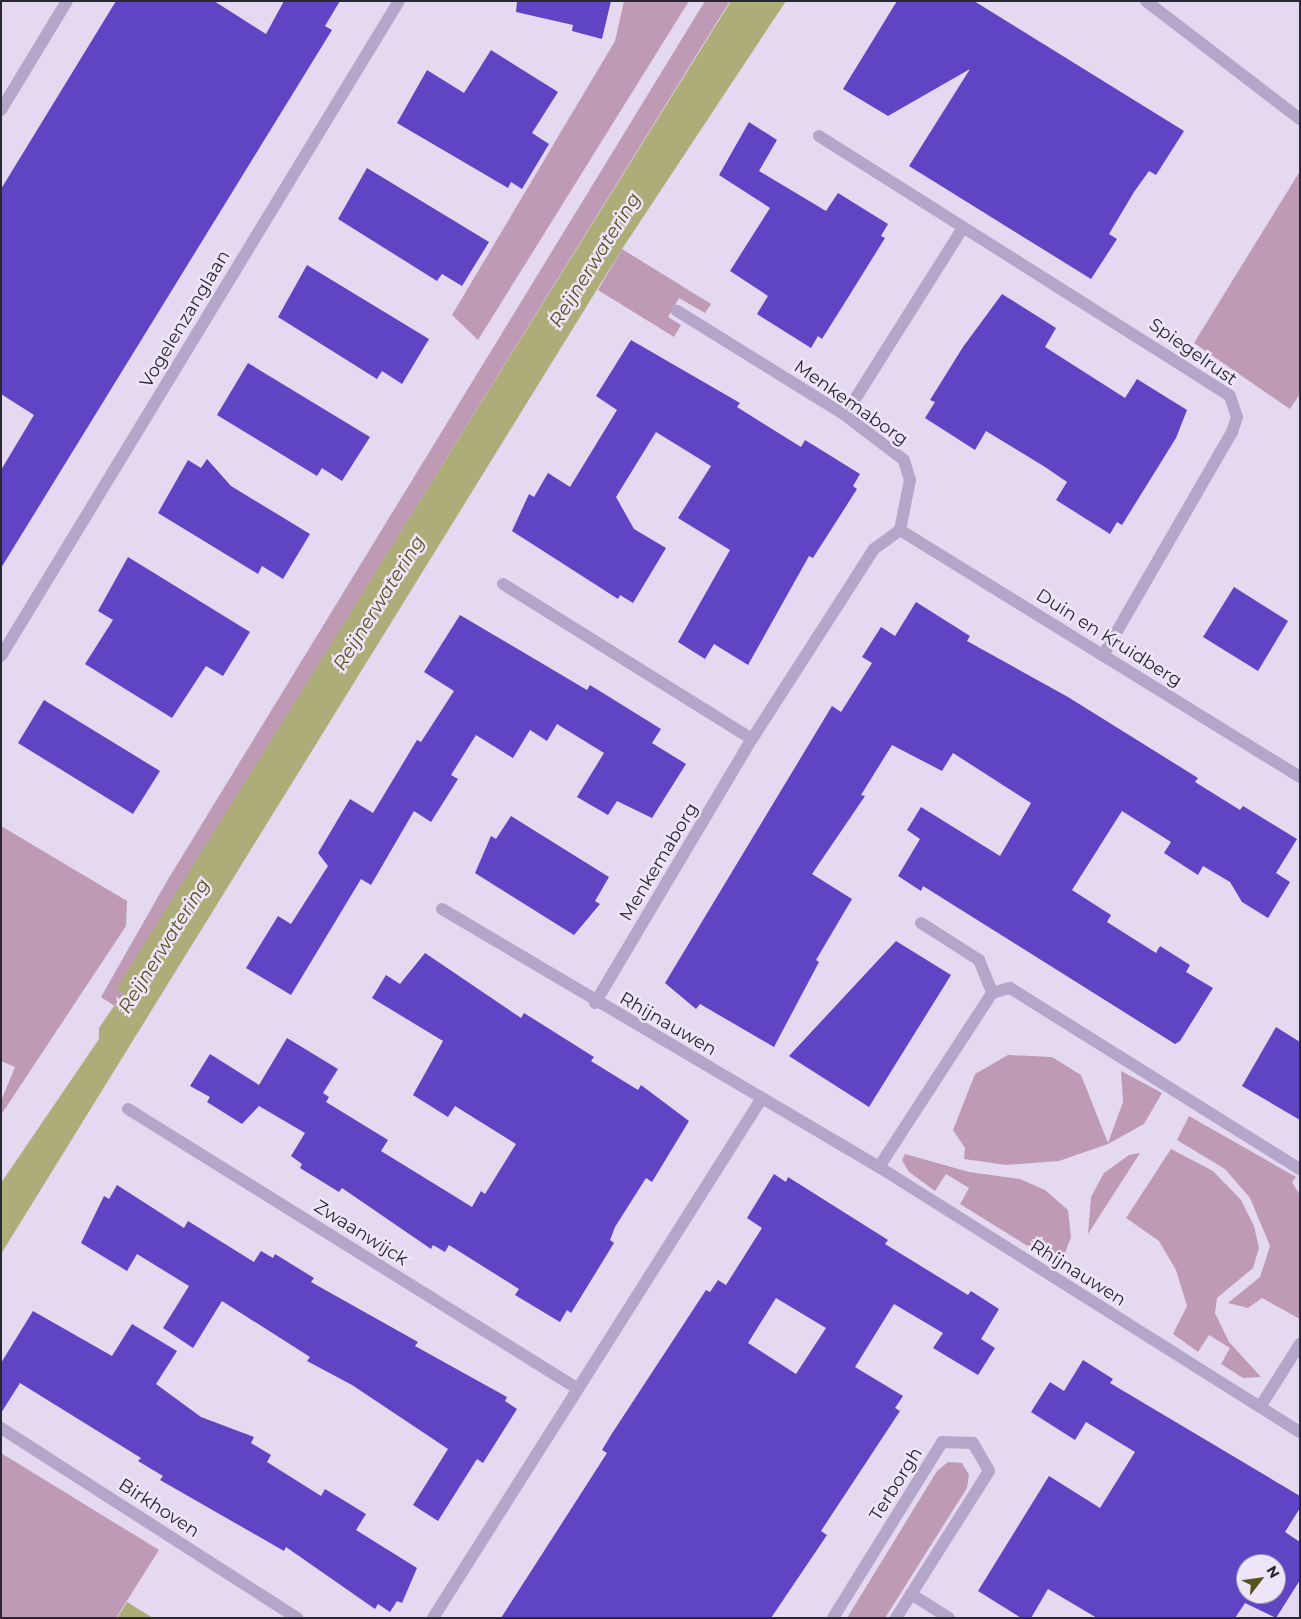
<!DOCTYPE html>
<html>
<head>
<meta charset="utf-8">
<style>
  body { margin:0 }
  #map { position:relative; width:1301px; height:1619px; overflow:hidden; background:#e5d9f1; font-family:Montserrat,sans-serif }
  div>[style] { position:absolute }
  .green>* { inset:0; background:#bf9ab4 }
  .water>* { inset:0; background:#acad79 }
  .building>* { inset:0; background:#5f45c3 }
  .minor>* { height:12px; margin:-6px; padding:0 6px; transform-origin:6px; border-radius:6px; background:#b4a6c8 }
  span { translate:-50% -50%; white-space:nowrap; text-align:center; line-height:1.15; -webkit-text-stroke:5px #efe5f9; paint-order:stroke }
  .street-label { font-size:18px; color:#2a2734 }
  .water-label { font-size:19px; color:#53551d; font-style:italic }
  .frame { position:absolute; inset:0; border:2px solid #2a2734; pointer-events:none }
  .north { position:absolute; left:1236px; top:1554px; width:50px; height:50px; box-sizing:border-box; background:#efe5f9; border:1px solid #a099aa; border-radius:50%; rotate:60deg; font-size:14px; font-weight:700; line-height:20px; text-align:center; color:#2a2734 }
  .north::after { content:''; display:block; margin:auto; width:18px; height:22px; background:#53551d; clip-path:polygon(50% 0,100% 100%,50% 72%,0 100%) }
</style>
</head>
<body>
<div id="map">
  <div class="green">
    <i style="clip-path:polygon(624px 1px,689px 1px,478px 340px,452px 315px,615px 41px)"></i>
    <i style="clip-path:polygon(705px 1px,730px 1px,118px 988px,125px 996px,119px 1009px,101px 997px,167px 881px)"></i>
    <i style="clip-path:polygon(1300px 171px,1300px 394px,1290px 409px,1194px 343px)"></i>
    <i style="clip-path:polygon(622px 249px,711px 304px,705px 313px,679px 298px,668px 317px,681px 325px,674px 337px,598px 290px)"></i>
    <i style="clip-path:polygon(1px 826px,127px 901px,126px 926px,1px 1115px,1px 1101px,15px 1067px,1px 1061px)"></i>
    <i style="clip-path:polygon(1008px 1055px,1052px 1057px,1081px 1075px,1108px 1143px,1123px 1102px,1121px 1071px,1162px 1093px,1144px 1124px,1108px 1144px,1059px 1161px,1006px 1165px,964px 1159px,965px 1148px,953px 1130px,975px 1074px)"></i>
    <i style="clip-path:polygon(1189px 1116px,1296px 1177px,1292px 1182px,1300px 1195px,1300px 1319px,1262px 1298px,1248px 1308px,1228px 1303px,1260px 1277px,1270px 1246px,1250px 1198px,1225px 1169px,1177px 1140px)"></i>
    <i style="clip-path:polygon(1171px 1149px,1213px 1171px,1241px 1200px,1254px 1226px,1259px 1248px,1253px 1268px,1217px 1298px,1215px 1313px,1229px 1342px,1261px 1377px,1243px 1378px,1221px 1364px,1230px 1348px,1209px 1335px,1198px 1352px,1173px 1334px,1187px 1306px,1176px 1270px,1159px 1241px,1126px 1218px)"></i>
    <i style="clip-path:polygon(1140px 1153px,1088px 1234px,1091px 1197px,1104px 1173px,1129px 1155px)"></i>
    <i style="clip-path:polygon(905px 1154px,969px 1172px,1020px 1179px,1045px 1190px,1068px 1210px,1071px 1237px,1060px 1266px,960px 1204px,969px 1188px,946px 1174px,935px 1191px,909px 1172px,902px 1160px)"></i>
    <i style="clip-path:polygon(1px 1453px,159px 1550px,116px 1618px,1px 1618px)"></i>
    <i style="clip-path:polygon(948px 1462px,962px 1463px,969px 1475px,967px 1488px,885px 1618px,847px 1618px,937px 1471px)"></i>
  </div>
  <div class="water">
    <i style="clip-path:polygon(731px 1px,786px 1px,622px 249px,1px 1254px,1px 1183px,99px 1039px,99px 1028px,114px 1006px,119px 1009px,125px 996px,117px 988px)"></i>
    <i style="clip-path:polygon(127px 1602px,153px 1618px,117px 1618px)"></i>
  </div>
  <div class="building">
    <i style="clip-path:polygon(116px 1px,214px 1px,266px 34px,284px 1px,340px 1px,325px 26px,332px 30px,1px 568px,1px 470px,34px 415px,1px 394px,1px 189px)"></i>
    <i style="clip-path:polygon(517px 1px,611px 1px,602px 39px,572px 31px,573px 25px,516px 12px)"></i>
    <i style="clip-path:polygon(897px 1px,974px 1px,1184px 131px,1156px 175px,1149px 171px,1134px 192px,1109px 234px,1117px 239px,1091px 279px,909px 166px,970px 69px,888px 116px,843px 89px)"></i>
    <i style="clip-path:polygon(491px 50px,558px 92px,532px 133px,549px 144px,522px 189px,511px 182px,508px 188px,397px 123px,427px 70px,464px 93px)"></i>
    <i style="clip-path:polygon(749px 122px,777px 140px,759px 171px,826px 211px,838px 193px,888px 224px,881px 236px,885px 238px,849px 296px,822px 339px,818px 336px,811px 348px,757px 314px,768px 296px,730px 271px,770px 208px,719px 175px)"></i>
    <i style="clip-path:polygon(367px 168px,489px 242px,462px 286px,442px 274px,437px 281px,338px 219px)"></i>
    <i style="clip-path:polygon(307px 265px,429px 339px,402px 384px,382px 371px,377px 379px,278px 317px)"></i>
    <i style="clip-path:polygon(1002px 294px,1056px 328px,1045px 347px,1125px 398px,1137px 379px,1187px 410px,1176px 438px,1122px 525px,1117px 522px,1110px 534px,1056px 500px,1067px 482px,1045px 467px,986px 431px,975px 450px,925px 418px,935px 402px,930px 400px,963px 347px)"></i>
    <i style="clip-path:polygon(631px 340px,740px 403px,737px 407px,801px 447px,805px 440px,860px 474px,853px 486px,857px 489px,813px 558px,809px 556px,748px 665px,714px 644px,705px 659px,678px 642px,730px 550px,678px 518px,711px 466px,656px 432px,616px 497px,634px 529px,666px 548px,633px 603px,620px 595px,618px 599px,512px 531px,529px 494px,534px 497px,548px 473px,570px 487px,617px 410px,596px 396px)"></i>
    <i style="clip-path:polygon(248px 363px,370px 437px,342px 481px,322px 468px,317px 476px,217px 415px)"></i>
    <i style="clip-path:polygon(207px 459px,231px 486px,310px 534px,283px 579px,262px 566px,258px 574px,158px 513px,188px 460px,201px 468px)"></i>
    <i style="clip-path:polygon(128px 557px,250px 632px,223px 676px,206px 666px,172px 718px,85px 664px,113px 620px,98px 611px)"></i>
    <i style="clip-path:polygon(1234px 587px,1288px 621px,1258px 671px,1203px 637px)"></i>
    <i style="clip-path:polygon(916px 602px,970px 636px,967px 641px,1068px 697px,1198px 778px,1195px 782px,1240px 810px,1243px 806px,1297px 839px,1276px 873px,1290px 882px,1268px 918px,1242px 902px,1230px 882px,1203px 866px,1198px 875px,1164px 853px,1171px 842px,1122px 811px,1072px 890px,1111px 915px,1107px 922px,1156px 953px,1160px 946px,1190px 965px,1186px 972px,1213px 988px,1180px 1041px,1175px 1044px,923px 886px,921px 891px,898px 876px,920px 839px,907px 830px,921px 807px,1000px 856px,1031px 803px,953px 753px,942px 771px,892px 745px,861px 795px,865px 796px,812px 874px,852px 899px,816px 960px,819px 962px,774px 1047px,700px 1004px,696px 1009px,665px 983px,832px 706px,841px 712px,872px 663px,862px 657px,881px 627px,895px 636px)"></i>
    <i style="clip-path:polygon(460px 615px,587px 690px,590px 685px,661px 729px,652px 743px,686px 764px,652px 818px,617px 801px,608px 815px,577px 797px,604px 753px,557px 724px,547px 741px,530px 730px,513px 758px,476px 735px,451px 775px,458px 779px,431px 822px,414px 811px,371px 885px,361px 879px,291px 995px,246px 968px,278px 916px,291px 924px,328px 866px,318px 853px,350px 799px,373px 813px,417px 740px,421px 742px,454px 691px,424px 672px)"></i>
    <i style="clip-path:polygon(44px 700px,160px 771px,133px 814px,18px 743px)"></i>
    <i style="clip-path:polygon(511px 816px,609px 877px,595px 901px,600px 904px,574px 935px,475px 873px,491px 836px,496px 839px)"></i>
    <i style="clip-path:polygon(896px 941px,951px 975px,869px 1107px,789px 1056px)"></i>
    <i style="clip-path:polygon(425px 953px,521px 1018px,524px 1013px,594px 1057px,591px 1061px,638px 1090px,641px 1085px,689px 1121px,652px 1182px,646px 1178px,615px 1227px,610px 1240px,614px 1243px,571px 1313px,567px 1310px,560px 1322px,515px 1295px,519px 1289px,449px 1245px,445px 1252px,433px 1245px,431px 1249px,342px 1188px,339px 1192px,300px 1168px,302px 1164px,291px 1156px,305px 1133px,259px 1106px,242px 1124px,207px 1102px,210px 1097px,190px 1086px,210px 1054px,259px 1085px,287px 1038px,338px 1069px,323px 1093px,329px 1097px,326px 1102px,388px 1140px,381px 1151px,472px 1207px,481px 1191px,485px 1194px,516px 1144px,455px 1106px,448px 1117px,413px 1095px,443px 1041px,372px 998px,386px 975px,400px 984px)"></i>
    <i style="clip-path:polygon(1276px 1027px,1300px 1042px,1300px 1120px,1242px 1086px)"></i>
    <i style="clip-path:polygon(evenodd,774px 1174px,786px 1182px,788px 1177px,888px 1240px,885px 1244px,968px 1295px,971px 1291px,999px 1309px,981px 1339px,995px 1348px,978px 1375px,933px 1348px,943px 1333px,894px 1304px,855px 1367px,903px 1396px,895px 1408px,900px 1411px,821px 1531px,827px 1535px,771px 1618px,501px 1618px,607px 1453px,602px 1450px,611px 1435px,706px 1290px,710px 1292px,718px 1280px,726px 1285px,762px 1228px,747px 1218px,774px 1174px,776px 1298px,826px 1328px,796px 1374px,748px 1343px,776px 1298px)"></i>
    <i style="clip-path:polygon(117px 1185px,184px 1228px,188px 1221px,254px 1262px,261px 1251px,273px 1258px,275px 1254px,314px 1278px,311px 1282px,418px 1342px,415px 1346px,507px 1397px,505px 1401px,517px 1409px,483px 1463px,477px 1459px,438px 1521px,413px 1505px,448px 1449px,352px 1385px,307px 1361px,310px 1357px,222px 1301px,193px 1348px,163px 1328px,189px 1286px,137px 1254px,127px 1271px,81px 1243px,104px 1196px,109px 1199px)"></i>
    <i style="clip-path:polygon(33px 1311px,112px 1356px,132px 1324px,177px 1351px,156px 1384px,201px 1417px,254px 1437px,251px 1443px,271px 1455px,267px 1462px,321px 1496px,325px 1489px,366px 1514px,356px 1530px,417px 1568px,402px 1603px,397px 1601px,390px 1612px,378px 1604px,375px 1609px,286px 1547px,284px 1551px,160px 1480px,163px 1476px,138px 1461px,141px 1458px,20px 1383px,1px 1413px,1px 1363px)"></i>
    <i style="clip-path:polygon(evenodd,1083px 1360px,1113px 1379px,1110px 1383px,1300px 1496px,1300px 1508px,1285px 1532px,1300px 1542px,1300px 1580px,1276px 1618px,1245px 1603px,1235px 1618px,1097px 1618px,1048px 1589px,1031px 1618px,1021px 1618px,978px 1591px,1049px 1476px,1100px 1508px,1135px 1452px,1086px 1422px,1075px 1440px,1031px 1412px,1050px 1382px,1064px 1391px,1083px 1360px,1246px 1564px,1276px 1564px,1276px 1594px,1246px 1594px,1246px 1564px)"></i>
  </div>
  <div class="minor">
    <i style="left:1146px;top:1px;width:194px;rotate:37.5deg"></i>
    <i style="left:1px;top:110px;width:127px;rotate:-58.8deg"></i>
    <i style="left:819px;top:136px;width:486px;rotate:32.3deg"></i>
    <i style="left:1230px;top:396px;width:22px;rotate:72deg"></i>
    <i style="left:1237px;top:417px;width:16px;rotate:108deg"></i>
    <i style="left:1232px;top:432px;width:258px;rotate:120deg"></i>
    <i style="left:845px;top:415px;width:220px;rotate:-57.8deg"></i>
    <i style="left:900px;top:530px;width:470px;rotate:31.7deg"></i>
    <i style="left:503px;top:584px;width:293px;rotate:31.9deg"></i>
    <i style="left:1px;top:656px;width:766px;rotate:-58.72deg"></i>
    <i style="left:442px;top:909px;width:507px;rotate:30.56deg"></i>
    <i style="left:879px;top:1167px;width:497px;rotate:32.2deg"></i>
    <i style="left:921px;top:923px;width:69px;rotate:32.5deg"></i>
    <i style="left:979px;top:960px;width:35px;rotate:68deg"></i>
    <i style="left:992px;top:993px;width:19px;rotate:-16deg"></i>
    <i style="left:1010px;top:988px;width:342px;rotate:32deg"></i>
    <i style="left:595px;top:1003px;width:307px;rotate:-59.3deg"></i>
    <i style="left:752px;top:739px;width:226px;rotate:-57.3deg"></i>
    <i style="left:874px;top:549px;width:32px;rotate:-36deg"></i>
    <i style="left:900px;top:530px;width:51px;rotate:-78.7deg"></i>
    <i style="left:910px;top:480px;width:21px;rotate:-107deg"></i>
    <i style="left:904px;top:460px;width:74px;rotate:-142.7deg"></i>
    <i style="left:845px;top:415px;width:198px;rotate:-148.2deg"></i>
    <i style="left:128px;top:1109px;width:526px;rotate:31.88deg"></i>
    <i style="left:879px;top:1167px;width:207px;rotate:-57deg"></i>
    <i style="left:1260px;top:1407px;width:75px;rotate:-57.6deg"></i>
    <i style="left:1px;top:1428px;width:352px;rotate:32.7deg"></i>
    <i style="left:911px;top:1594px;width:45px;rotate:32.3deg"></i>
    <i style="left:433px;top:1618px;width:615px;rotate:-57.68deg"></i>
    <i style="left:833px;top:1618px;width:207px;rotate:-58.2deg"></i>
    <i style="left:942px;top:1442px;width:31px;rotate:2deg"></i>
    <i style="left:973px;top:1443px;width:32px;rotate:60deg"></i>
    <i style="left:989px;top:1471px;width:174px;rotate:122.3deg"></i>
  </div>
  <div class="street-label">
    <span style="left:185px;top:319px;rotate:-59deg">Vogelenzanglaan</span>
    <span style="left:1193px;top:352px;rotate:35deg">Spiegelrust</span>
    <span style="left:851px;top:403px;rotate:35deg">Menkemaborg</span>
    <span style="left:1109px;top:638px;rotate:32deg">Duin en Kruidberg</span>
    <span style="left:659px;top:862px;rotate:-59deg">Menkemaborg</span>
    <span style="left:668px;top:1024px;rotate:30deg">Rhijnauwen</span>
    <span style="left:361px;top:1233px;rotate:32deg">Zwaanwijck</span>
    <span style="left:1078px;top:1273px;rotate:32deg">Rhijnauwen</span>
    <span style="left:896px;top:1484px;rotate:-58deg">Terborgh</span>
    <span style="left:159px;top:1508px;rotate:33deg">Birkhoven</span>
  </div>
  <div class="water-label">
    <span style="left:595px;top:260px;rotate:-58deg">Reijnerwatering</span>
    <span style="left:379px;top:603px;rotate:-58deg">Reijnerwatering</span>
    <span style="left:164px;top:946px;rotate:-58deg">Reijnerwatering</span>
  </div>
  <div class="frame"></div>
  <div class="north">N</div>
</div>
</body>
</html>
